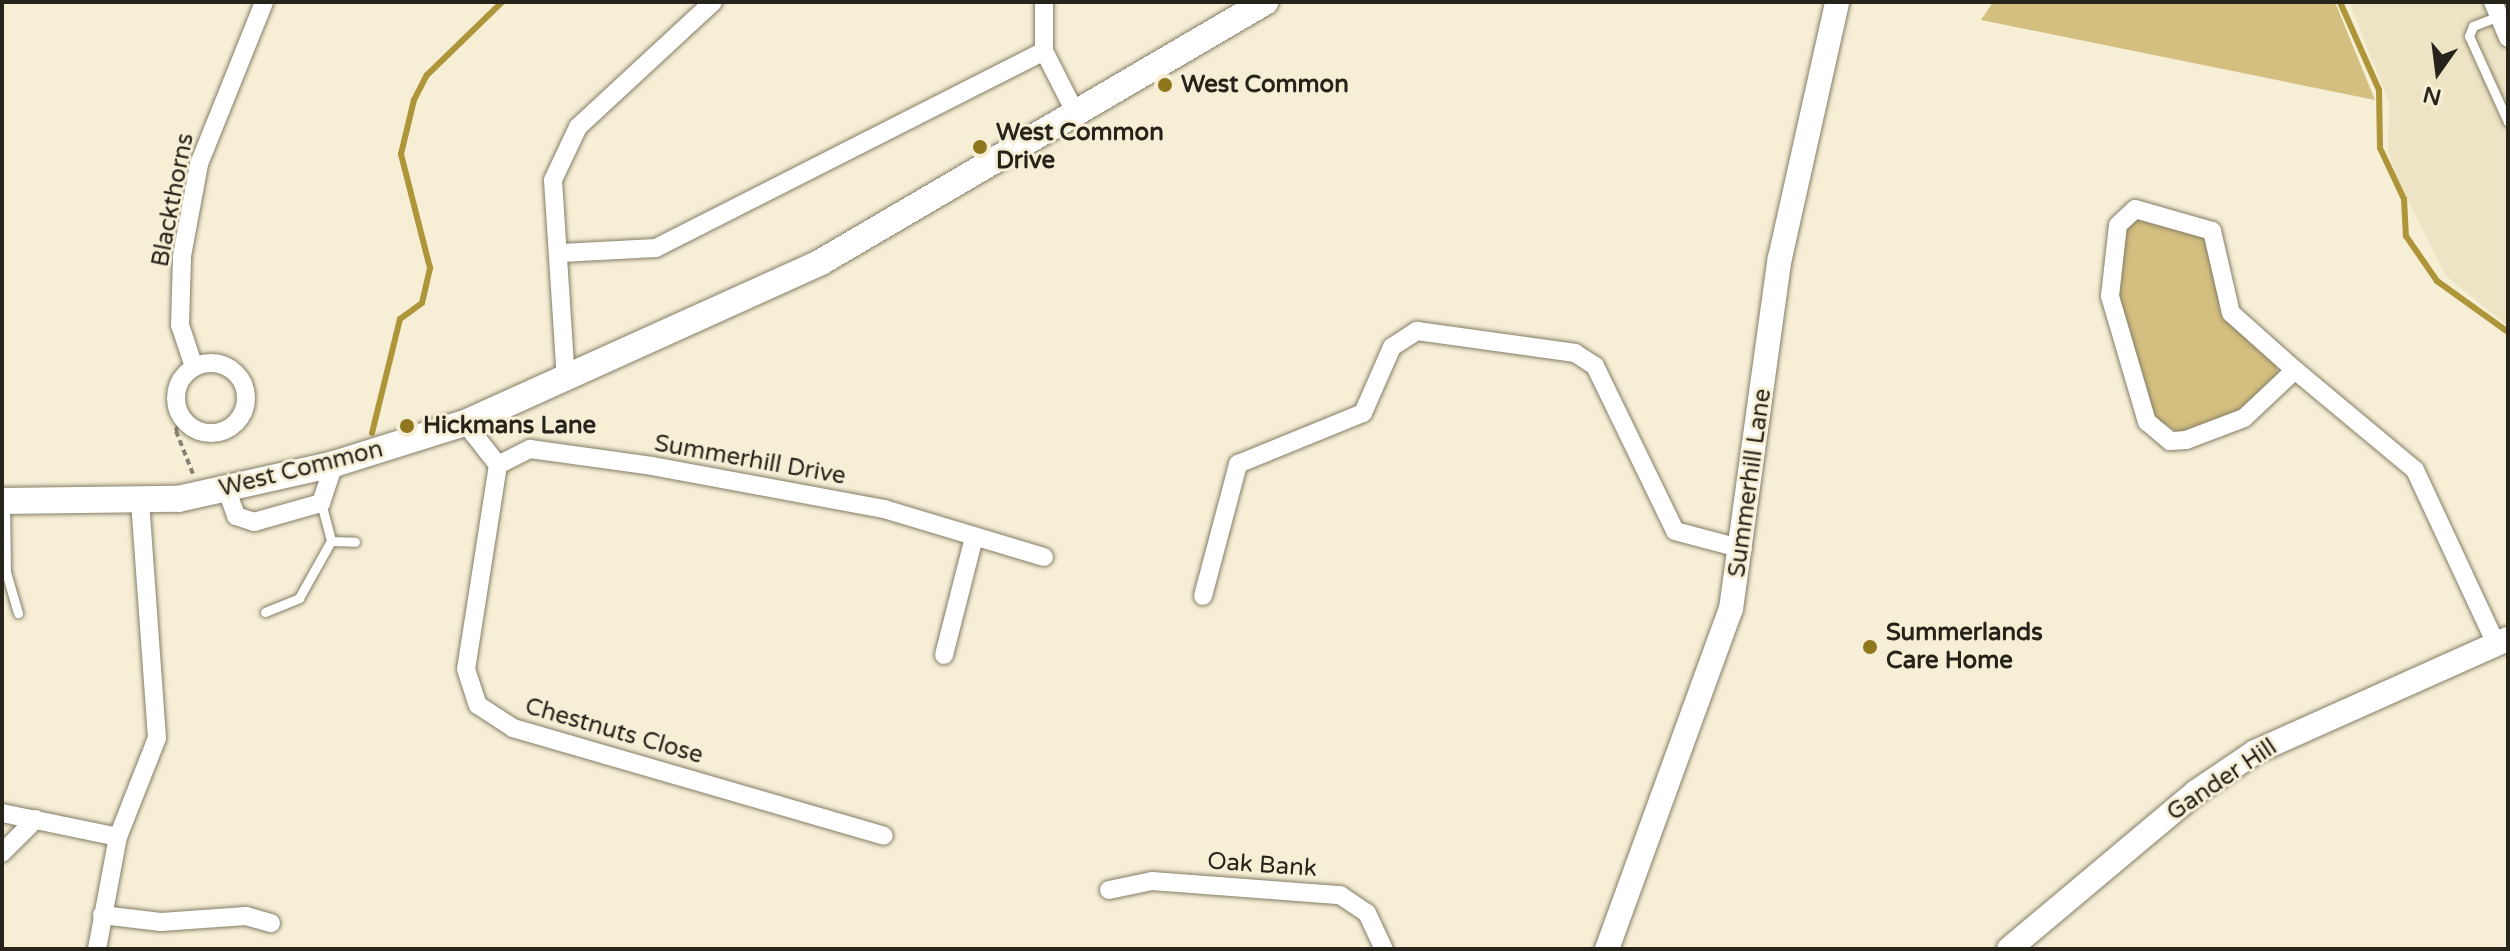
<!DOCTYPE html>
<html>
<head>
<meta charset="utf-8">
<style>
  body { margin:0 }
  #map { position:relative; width:2510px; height:951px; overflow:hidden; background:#f6efd6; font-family:"Varela Round",sans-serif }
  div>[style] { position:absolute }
  .built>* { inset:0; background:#ede4c5 }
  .green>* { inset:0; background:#d3bf7f }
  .stream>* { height:6px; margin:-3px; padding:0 3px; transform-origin:3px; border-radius:3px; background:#af953a }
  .path>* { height:4px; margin-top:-2px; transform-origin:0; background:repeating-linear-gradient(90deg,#868170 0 6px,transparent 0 10px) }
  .roads { filter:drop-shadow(0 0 2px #847d67) drop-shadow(0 0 2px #847d67) }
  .service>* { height:9px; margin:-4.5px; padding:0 4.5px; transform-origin:4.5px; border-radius:4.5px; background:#fff }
  .minor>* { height:18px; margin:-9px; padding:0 9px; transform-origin:9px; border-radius:9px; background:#fff }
  .minor>.ring { margin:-9px; padding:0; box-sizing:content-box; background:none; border:18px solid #fff; border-radius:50% }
  .tertiary>* { height:24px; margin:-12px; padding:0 12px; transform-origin:12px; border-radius:12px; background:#fff }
  .secondary>* { height:26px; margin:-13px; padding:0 13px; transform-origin:13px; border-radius:13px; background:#fff }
  .dots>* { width:22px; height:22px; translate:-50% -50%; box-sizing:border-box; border:4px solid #f6efd6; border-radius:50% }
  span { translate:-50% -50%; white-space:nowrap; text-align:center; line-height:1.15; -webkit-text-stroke:6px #f6efd6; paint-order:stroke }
  .poi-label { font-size:24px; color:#26231a; font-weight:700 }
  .left { translate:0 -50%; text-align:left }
  .street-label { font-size:24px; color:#26231a }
  .frame { position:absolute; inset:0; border:4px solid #26231a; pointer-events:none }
  .north { position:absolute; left:2398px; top:32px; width:80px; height:80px; -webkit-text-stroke:6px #f6efd6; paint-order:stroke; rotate:194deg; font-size:22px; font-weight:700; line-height:32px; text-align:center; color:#26231a }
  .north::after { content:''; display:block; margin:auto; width:28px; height:36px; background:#26231a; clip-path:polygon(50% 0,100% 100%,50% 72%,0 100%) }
</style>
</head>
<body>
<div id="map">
  <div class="built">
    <i style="clip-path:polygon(2349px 2px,2508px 2px,2508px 326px,2445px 275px,2396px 176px,2388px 151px,2389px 102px)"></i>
  </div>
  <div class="green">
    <i style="clip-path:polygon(1993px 2px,2335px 2px,2375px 100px,1981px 20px)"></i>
    <i style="clip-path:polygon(2138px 218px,2196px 228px,2216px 252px,2220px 313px,2276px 363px,2278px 375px,2244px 410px,2179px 433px,2152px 416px,2115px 291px,2124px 228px)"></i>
  </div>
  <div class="stream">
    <i style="left:2340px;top:2px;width:96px;rotate:66.1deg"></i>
    <i style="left:2379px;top:90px;width:58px;rotate:89deg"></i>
    <i style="left:2380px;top:148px;width:56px;rotate:64.8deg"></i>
    <i style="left:2404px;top:199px;width:37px;rotate:87deg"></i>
    <i style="left:2406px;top:236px;width:55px;rotate:55.4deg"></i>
    <i style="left:2437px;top:281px;width:87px;rotate:35.7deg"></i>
    <i style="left:372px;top:433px;width:117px;rotate:-76.2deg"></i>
    <i style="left:400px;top:319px;width:27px;rotate:-36deg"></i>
    <i style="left:422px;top:303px;width:36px;rotate:-77deg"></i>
    <i style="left:430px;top:268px;width:118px;rotate:-104.3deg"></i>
    <i style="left:401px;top:154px;width:56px;rotate:-76.5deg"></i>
    <i style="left:414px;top:100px;width:28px;rotate:-63deg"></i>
    <i style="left:427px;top:75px;width:105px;rotate:-44.2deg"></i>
  </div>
  <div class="path">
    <i style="left:181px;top:417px;width:15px;rotate:110deg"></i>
    <i style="left:176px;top:431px;width:46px;rotate:68.4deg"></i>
  </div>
  <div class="roads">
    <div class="service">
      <i style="left:2499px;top:16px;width:28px;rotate:159deg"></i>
      <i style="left:2473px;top:26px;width:11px;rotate:112deg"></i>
      <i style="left:2469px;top:36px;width:94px;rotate:65.6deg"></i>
      <i style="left:5px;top:503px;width:69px;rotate:89.2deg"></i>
      <i style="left:6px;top:572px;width:43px;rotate:73.7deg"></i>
      <i style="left:321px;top:503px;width:39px;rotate:75deg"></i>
      <i style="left:331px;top:541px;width:24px;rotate:2deg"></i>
      <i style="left:265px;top:612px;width:37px;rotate:-22deg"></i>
      <i style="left:299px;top:598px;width:65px;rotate:-60.7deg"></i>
    </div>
    <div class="minor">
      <i style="left:1044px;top:2px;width:49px;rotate:90deg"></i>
      <i style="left:1044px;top:51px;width:64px;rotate:63deg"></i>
      <i style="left:2493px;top:2px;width:39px;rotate:67deg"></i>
      <i style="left:2135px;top:209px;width:80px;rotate:15.9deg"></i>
      <i style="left:2212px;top:231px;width:84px;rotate:77deg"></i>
      <i style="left:2231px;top:313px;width:86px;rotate:41.7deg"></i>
      <i style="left:2295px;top:370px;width:70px;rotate:136.7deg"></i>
      <i style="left:2244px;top:418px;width:62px;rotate:159.2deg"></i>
      <i style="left:2186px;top:440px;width:16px;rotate:176deg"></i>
      <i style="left:2170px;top:441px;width:30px;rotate:-140deg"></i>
      <i style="left:2147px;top:422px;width:131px;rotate:-106.4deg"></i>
      <i style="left:2110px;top:296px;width:71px;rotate:-83.6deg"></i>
      <i style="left:2118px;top:225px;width:23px;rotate:-43deg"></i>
      <i style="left:561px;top:253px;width:95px;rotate:-3deg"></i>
      <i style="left:656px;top:248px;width:435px;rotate:-26.9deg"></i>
      <i class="ring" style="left:176px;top:363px;width:52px;height:52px"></i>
      <i style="left:194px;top:367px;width:44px;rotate:-108.4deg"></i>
      <i style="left:180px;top:325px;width:69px;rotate:-88.3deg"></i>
      <i style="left:182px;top:256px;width:94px;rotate:-79.5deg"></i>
      <i style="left:199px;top:164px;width:175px;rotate:-68.1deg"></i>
      <i style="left:2295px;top:370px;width:156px;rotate:39.8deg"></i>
      <i style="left:2415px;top:470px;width:192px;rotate:65deg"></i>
      <i style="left:566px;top:381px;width:201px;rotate:-93.7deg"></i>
      <i style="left:553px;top:180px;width:59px;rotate:-64.7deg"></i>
      <i style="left:578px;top:127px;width:184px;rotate:-42.8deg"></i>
      <i style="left:465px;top:423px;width:53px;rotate:51.8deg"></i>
      <i style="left:498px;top:465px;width:36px;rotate:-27deg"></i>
      <i style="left:530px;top:449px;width:123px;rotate:7.9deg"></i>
      <i style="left:652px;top:466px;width:236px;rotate:10.5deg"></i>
      <i style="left:884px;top:509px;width:167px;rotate:16.7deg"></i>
      <i style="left:498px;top:465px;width:206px;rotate:98.9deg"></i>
      <i style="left:466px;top:669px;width:38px;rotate:72deg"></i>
      <i style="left:478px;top:705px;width:42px;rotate:33.3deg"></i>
      <i style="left:513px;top:728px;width:386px;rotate:16.2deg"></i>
      <i style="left:226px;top:488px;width:30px;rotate:70deg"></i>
      <i style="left:236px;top:516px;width:19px;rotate:18deg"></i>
      <i style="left:254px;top:522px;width:70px;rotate:-15.8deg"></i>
      <i style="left:321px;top:503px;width:41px;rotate:-71.6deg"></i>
      <i style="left:1203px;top:596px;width:137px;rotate:-75.1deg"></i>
      <i style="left:1238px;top:464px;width:135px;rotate:-22.2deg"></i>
      <i style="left:1363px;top:413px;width:72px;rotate:-66.3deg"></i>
      <i style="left:1392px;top:347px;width:30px;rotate:-33deg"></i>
      <i style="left:1417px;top:331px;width:160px;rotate:7.9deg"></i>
      <i style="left:1575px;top:353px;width:24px;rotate:33deg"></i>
      <i style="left:1595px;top:366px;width:183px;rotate:64.1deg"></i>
      <i style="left:1675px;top:531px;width:70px;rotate:14.8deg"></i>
      <i style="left:944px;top:655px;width:122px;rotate:-75.7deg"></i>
      <i style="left:2px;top:813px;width:118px;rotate:11.7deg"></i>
      <i style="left:2px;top:853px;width:48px;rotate:-45deg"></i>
      <i style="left:1109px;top:890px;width:44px;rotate:-11.8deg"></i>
      <i style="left:1152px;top:881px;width:189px;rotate:4.3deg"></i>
      <i style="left:1340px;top:895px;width:32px;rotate:34deg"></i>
      <i style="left:1367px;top:913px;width:40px;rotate:65deg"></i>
      <i style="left:102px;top:915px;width:59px;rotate:6.8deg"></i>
      <i style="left:161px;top:922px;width:85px;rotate:-4deg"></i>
      <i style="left:246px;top:916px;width:26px;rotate:16deg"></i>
      <i style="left:97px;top:949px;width:114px;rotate:-79.4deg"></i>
      <i style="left:118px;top:837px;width:106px;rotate:-68.5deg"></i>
      <i style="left:157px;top:738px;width:236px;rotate:-94.1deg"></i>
    </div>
    <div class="tertiary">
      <i style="left:1607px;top:949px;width:362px;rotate:-70deg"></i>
      <i style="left:1731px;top:609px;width:354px;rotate:-82.1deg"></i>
      <i style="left:1780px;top:258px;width:262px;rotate:-77.4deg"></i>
      <i style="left:2009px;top:949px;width:244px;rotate:-40deg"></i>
      <i style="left:2196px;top:792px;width:71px;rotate:-34.1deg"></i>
      <i style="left:2255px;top:752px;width:277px;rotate:-24.1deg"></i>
    </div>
    <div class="secondary">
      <i style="left:2px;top:501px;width:176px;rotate:-0.7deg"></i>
      <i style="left:178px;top:499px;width:160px;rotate:-12.6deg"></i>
      <i style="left:334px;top:464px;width:137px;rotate:-17.4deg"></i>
      <i style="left:465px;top:423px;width:391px;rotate:-24.3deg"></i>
      <i style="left:821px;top:262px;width:515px;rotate:-30.35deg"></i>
    </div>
  </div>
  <div class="dots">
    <i style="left:1165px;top:85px;background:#90771d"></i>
    <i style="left:980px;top:147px;background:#90771d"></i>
    <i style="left:407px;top:426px;background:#90771d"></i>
    <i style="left:1870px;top:647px;background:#90771d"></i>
  </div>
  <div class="poi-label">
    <span class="left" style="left:1181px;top:85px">West Common</span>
    <span class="left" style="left:996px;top:147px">West Common<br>Drive</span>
    <span class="left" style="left:423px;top:426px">Hickmans Lane</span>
    <span class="left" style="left:1886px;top:647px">Summerlands<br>Care Home</span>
  </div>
  <div class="street-label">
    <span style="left:173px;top:200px;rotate:-79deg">Blackthorns</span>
    <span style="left:750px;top:460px;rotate:10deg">Summerhill Drive</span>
    <span style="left:301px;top:469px;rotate:-14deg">West Common</span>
    <span style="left:1750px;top:483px;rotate:-82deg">Summerhill Lane</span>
    <span style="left:614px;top:731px;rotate:16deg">Chestnuts Close</span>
    <span style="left:2222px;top:780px;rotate:-34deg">Gander Hill</span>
    <span style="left:1262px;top:865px;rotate:4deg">Oak Bank</span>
  </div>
  <div class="frame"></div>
  <div class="north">N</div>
</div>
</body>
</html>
